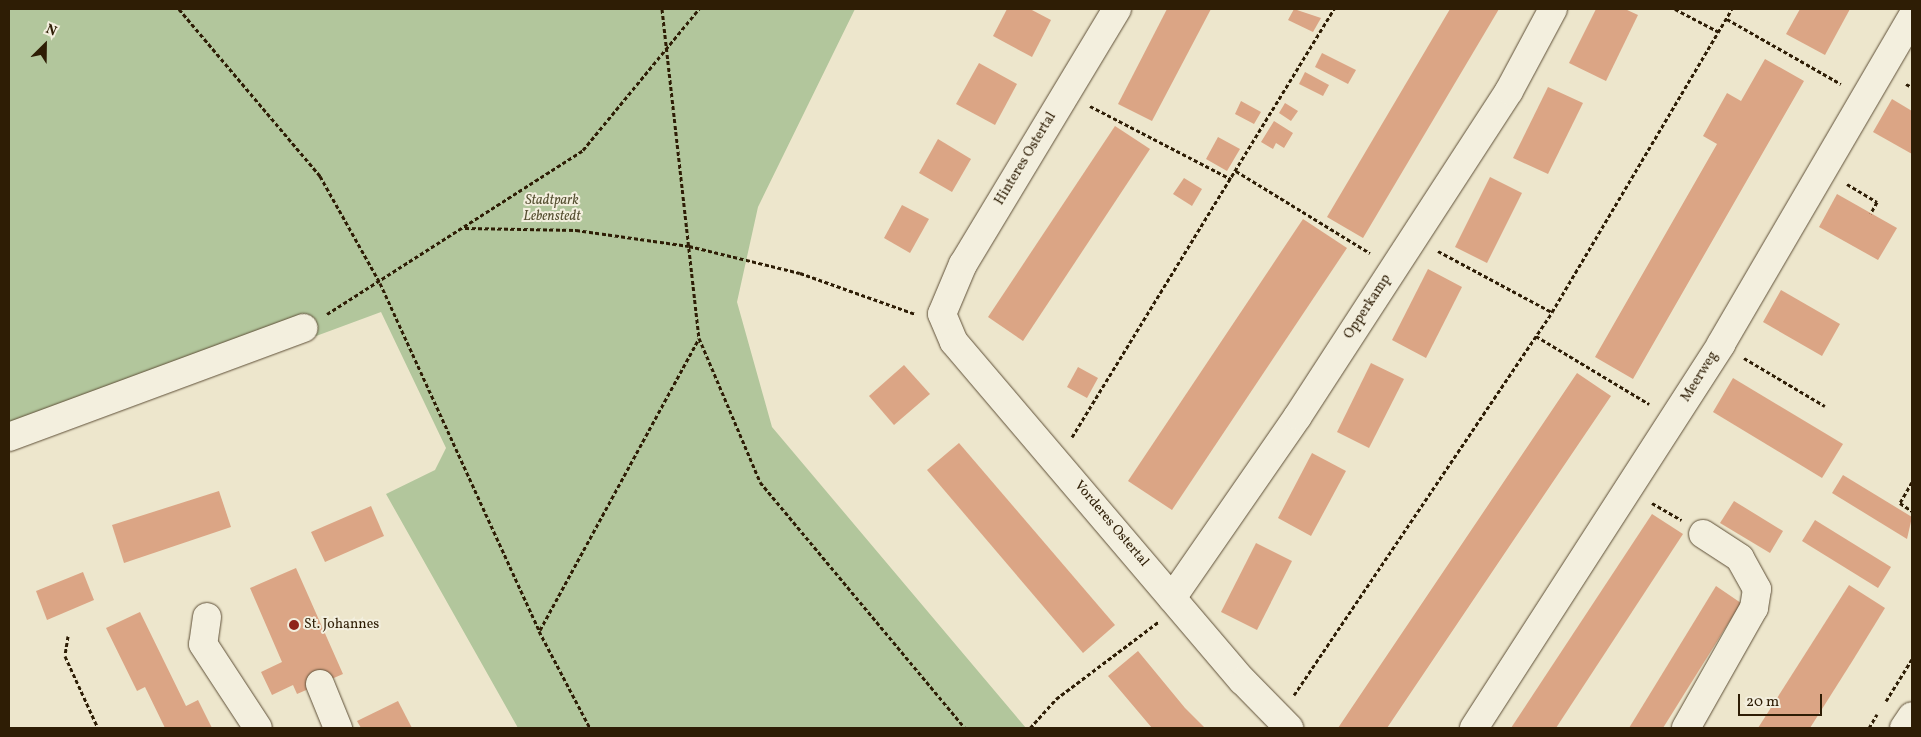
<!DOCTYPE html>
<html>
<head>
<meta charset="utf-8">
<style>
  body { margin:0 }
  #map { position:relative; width:1921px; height:737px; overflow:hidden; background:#ede6cc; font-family:Vollkorn,serif }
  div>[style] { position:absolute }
  .green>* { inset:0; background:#b2c69c }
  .building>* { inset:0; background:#dba585 }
  .path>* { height:3px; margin-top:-1.5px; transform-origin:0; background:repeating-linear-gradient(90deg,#2e1d05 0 4px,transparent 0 6.5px) }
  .roads { filter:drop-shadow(0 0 1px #5e4f37) drop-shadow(0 0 1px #5e4f37) }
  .minor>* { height:28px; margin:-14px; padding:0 14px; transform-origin:14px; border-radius:14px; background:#f3efde }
  .dots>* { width:14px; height:14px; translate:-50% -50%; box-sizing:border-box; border:2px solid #f3efde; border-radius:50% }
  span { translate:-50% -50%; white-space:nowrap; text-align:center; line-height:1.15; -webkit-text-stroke:4px #f3efde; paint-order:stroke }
  .street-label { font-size:14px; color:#2e1d05 }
  .park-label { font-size:14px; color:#565032; font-style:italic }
  .poi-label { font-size:14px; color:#2e1d05 }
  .left { translate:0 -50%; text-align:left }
  .frame { position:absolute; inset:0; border:10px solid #2e1d05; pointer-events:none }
  .north { position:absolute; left:20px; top:20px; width:50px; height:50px; -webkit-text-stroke:4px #f3efde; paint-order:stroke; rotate:23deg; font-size:14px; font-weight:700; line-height:20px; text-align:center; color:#2e1d05 }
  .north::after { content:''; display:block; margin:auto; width:18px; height:22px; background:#2e1d05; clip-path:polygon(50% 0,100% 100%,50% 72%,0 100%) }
  .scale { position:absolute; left:1738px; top:694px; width:84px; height:22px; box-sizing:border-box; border:2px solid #2e1d05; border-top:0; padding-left:6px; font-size:15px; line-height:18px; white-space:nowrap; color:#2e1d05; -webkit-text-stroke:4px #f3efde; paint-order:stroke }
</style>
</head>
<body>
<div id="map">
  <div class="green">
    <i style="clip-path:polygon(9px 9px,855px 9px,758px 207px,737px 302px,772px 427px,1026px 728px,518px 728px,386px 494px,435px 470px,446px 448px,381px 312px,9px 450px)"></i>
  </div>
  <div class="building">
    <i style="clip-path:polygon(1007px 9px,1030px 9px,1051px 20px,1032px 57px,993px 36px)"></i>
    <i style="clip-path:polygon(1167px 9px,1211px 9px,1152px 121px,1118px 104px)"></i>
    <i style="clip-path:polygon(1294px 9px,1321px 18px,1313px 32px,1288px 20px)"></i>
    <i style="clip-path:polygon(1450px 9px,1499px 9px,1363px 238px,1327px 217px)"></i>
    <i style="clip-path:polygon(1596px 9px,1625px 9px,1638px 15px,1606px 81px,1569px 63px)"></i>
    <i style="clip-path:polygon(1800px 9px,1850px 9px,1825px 55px,1786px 34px)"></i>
    <i style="clip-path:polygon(1322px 53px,1356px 70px,1348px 84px,1315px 67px)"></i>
    <i style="clip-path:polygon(1765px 59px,1804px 81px,1633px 379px,1595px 357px,1717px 144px,1703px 136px,1727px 93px,1741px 101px)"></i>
    <i style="clip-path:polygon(979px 63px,1017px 84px,995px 125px,956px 104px)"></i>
    <i style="clip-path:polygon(1305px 72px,1329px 85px,1323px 96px,1299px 84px)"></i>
    <i style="clip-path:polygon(1548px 87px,1583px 103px,1548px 174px,1513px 158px)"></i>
    <i style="clip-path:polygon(1892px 99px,1912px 111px,1912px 154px,1873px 132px)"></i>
    <i style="clip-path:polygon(1241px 101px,1261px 112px,1254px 124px,1235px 114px)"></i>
    <i style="clip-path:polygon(1285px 103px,1298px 111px,1291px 121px,1279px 113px)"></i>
    <i style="clip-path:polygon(1274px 121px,1293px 133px,1284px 148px,1276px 143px,1273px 149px,1261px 142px)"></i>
    <i style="clip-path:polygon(1115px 126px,1150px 149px,1023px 341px,988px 317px)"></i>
    <i style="clip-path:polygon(1218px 137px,1240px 149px,1227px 171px,1206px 159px)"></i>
    <i style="clip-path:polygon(938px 139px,971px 159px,952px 192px,919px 173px)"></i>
    <i style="clip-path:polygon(1490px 177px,1522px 193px,1487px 263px,1455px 247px)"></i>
    <i style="clip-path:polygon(1184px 178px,1202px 189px,1192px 206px,1173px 194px)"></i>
    <i style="clip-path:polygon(1837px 194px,1897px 228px,1878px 260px,1819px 227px)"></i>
    <i style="clip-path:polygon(902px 205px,929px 219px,910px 253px,884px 238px)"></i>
    <i style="clip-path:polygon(1303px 219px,1347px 248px,1172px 510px,1128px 481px)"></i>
    <i style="clip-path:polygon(1428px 269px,1462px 287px,1426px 358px,1392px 340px)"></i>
    <i style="clip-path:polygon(1781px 290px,1840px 324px,1822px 356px,1763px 322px)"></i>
    <i style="clip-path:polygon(1371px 363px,1404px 379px,1369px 448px,1337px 432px)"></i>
    <i style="clip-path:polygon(904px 365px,930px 394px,894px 425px,869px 396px)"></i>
    <i style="clip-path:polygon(1078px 367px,1098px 378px,1087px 398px,1067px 387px)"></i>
    <i style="clip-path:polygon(1577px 373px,1611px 396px,1517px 535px,1387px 728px,1338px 728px)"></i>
    <i style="clip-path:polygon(1733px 378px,1843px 444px,1822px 478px,1713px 412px)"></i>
    <i style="clip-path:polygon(959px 443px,1115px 625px,1083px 653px,927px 470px)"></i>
    <i style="clip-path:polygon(1312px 453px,1346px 471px,1311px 536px,1278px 518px)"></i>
    <i style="clip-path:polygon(1843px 475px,1912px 517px,1907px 539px,1832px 493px)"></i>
    <i style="clip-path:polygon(219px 491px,231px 527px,124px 563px,112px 525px)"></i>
    <i style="clip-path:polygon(1734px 501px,1783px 531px,1770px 553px,1720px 523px)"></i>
    <i style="clip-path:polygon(371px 506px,384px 536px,325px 562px,311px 532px)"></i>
    <i style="clip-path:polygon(1652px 514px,1683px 534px,1556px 728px,1511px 728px)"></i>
    <i style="clip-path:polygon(1815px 520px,1891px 567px,1878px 588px,1802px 541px)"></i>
    <i style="clip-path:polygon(1256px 543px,1292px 561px,1257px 630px,1221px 612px)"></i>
    <i style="clip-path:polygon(296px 568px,343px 674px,297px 694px,293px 685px,272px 695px,261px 672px,282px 662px,250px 588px)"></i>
    <i style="clip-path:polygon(83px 572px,94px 600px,47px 620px,36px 591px)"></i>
    <i style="clip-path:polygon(1849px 585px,1885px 608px,1853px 660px,1810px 728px,1758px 728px)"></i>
    <i style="clip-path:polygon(1716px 586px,1741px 603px,1663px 728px,1629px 728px)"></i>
    <i style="clip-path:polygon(140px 612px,186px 706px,198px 700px,212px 728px,165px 728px,145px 687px,137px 691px,106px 628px)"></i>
    <i style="clip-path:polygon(1138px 651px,1185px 708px,1205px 728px,1152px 728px,1108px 676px)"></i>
    <i style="clip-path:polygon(398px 701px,412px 728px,361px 728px,357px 721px)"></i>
  </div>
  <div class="path">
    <i style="left:179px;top:9px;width:219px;rotate:49.8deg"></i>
    <i style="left:320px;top:176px;width:123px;rotate:60.7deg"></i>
    <i style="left:380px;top:283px;width:383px;rotate:65.4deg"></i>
    <i style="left:539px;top:631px;width:110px;rotate:62.3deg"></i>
    <i style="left:662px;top:9px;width:331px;rotate:83.6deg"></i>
    <i style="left:699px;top:338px;width:156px;rotate:67deg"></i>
    <i style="left:760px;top:482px;width:320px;rotate:50.2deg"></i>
    <i style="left:1675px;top:9px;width:50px;rotate:27.6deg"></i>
    <i style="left:1727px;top:19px;width:131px;rotate:29.7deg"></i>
    <i style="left:1906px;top:84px;width:7px;rotate:27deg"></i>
    <i style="left:1090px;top:106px;width:159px;rotate:27.4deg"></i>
    <i style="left:1236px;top:171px;width:157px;rotate:31.5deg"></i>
    <i style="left:1847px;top:184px;width:35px;rotate:31deg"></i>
    <i style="left:1877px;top:202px;width:13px;rotate:119deg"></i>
    <i style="left:465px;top:228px;width:111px;rotate:1deg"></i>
    <i style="left:576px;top:230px;width:114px;rotate:8.1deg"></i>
    <i style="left:689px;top:246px;width:114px;rotate:13.7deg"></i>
    <i style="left:800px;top:273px;width:122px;rotate:19.6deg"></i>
    <i style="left:1438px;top:251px;width:129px;rotate:28.2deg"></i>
    <i style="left:327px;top:314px;width:304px;rotate:-32.6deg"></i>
    <i style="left:583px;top:150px;width:183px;rotate:-50.6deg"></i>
    <i style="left:1536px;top:336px;width:132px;rotate:31deg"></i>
    <i style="left:1744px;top:358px;width:94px;rotate:30.7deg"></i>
    <i style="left:1072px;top:437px;width:502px;rotate:-58.53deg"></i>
    <i style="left:1912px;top:482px;width:24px;rotate:120deg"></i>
    <i style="left:1900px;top:503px;width:14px;rotate:34deg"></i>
    <i style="left:1652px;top:503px;width:34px;rotate:30deg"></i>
    <i style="left:540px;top:630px;width:332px;rotate:-61.4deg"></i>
    <i style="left:68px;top:636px;width:20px;rotate:99deg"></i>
    <i style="left:65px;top:656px;width:79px;rotate:65.4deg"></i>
    <i style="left:1294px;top:695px;width:462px;rotate:-56deg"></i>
    <i style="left:1552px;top:312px;width:352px;rotate:-59.3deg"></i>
    <i style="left:1886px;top:701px;width:49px;rotate:-58.2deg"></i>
    <i style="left:1030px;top:728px;width:39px;rotate:-48deg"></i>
    <i style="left:1056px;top:699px;width:128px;rotate:-37deg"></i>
    <i style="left:1869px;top:728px;width:16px;rotate:-60deg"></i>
  </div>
  <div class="roads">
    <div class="minor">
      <i style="left:1117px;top:9px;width:298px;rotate:121.1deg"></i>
      <i style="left:963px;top:264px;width:54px;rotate:112.8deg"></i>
      <i style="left:942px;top:314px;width:30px;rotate:67deg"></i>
      <i style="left:954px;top:342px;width:445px;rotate:49.6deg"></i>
      <i style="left:1243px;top:681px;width:66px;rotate:45.6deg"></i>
      <i style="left:9px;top:437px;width:314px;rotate:-20.3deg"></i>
      <i style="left:1172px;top:598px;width:221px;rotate:-55.3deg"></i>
      <i style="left:1298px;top:416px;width:387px;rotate:-57deg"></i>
      <i style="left:1509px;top:91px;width:93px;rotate:-61.8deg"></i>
      <i style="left:207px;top:617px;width:27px;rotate:98deg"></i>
      <i style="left:203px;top:644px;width:100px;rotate:56.8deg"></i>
      <i style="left:320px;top:684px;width:48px;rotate:67.8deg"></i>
      <i style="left:1474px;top:728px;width:457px;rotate:-57.2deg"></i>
      <i style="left:1721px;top:344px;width:379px;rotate:-59.7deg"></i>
      <i style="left:1686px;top:728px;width:138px;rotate:-60.5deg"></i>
      <i style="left:1754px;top:608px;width:19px;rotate:-81deg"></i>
      <i style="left:1757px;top:589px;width:35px;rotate:-119deg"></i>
      <i style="left:1740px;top:558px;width:44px;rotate:-147deg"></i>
      <i style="left:1904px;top:728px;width:14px;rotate:-56deg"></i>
    </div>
  </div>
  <div class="dots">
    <i style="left:294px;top:625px;background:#8f2418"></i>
  </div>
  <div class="street-label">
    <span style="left:1026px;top:159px;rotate:-59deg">Hinteres Ostertal</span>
    <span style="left:1368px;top:307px;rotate:-57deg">Opperkamp</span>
    <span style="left:1700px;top:377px;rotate:-58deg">Meerweg</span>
    <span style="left:1111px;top:524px;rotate:50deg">Vorderes Ostertal</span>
  </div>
  <div class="park-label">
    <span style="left:552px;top:209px">Stadtpark<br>Lebenstedt</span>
  </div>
  <div class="poi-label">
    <span class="left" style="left:304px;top:625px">St. Johannes</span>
  </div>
  <div class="frame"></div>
  <div class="north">N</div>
  <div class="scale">20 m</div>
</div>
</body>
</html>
